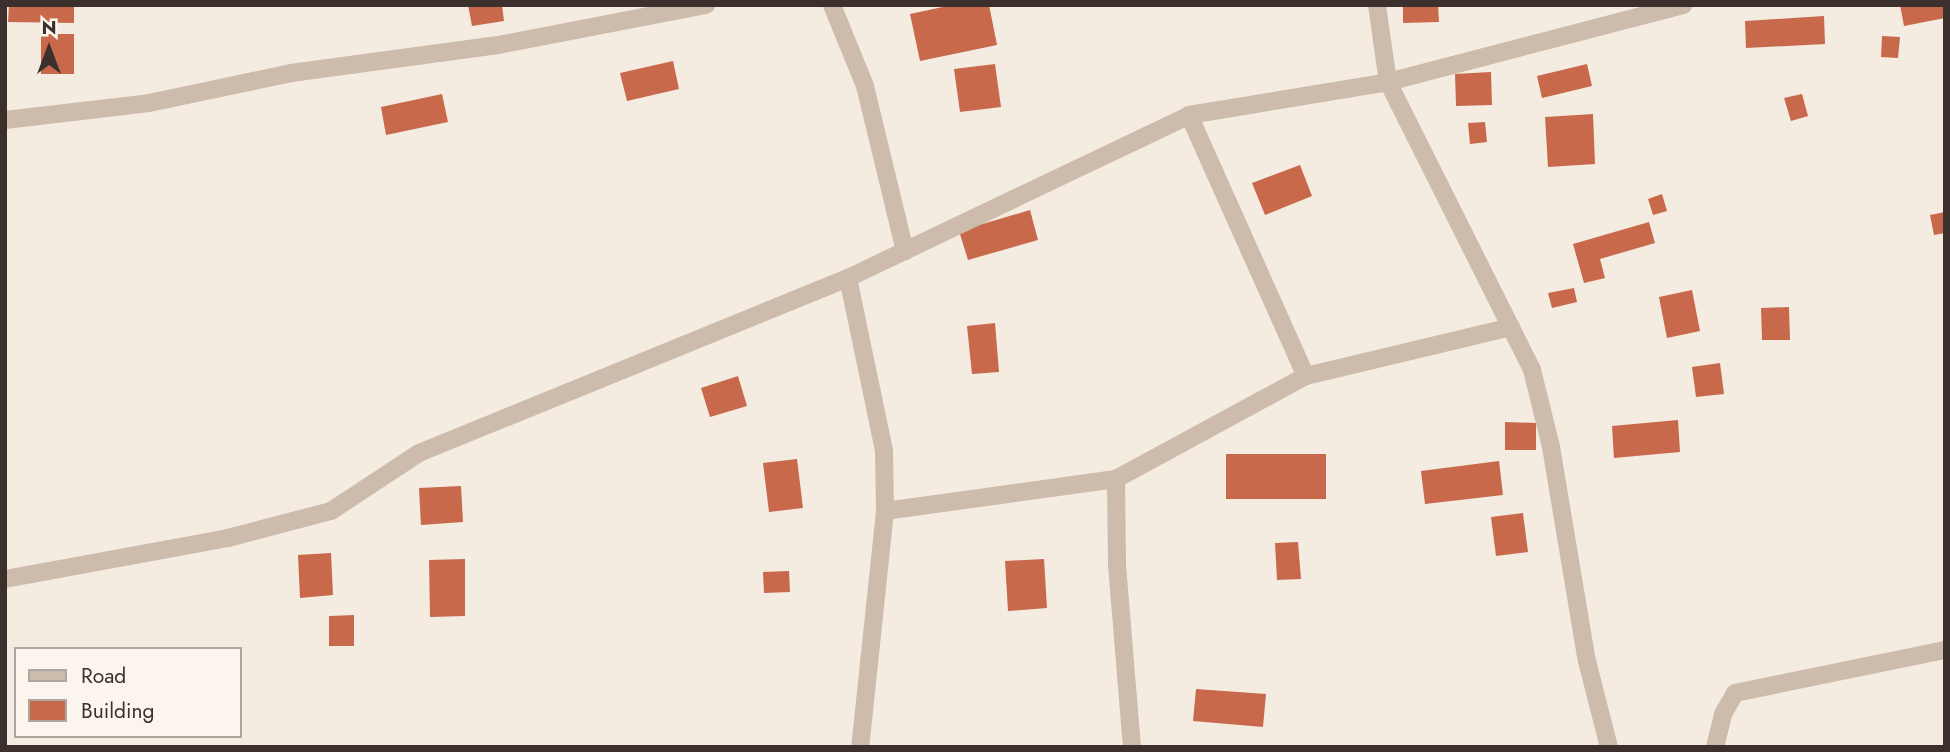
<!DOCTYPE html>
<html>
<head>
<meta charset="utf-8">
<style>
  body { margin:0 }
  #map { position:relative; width:1950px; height:752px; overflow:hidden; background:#f4ebe1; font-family:Jost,sans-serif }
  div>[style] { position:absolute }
  .building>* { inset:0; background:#c8694b }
  .street>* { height:18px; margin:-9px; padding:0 9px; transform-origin:9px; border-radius:9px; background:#cdbbac }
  span { translate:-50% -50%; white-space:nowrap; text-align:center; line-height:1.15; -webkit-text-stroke:5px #fbf5ee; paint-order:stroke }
  .frame { position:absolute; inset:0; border:7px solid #3b302b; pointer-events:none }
  .legend { position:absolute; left:14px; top:647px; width:228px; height:91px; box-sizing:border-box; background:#fbf5ee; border:2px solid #aea6a0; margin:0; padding:9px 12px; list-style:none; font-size:21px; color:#3b302b }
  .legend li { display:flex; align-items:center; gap:14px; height:35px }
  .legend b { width:35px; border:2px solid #aea6a0 }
  .north { position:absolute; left:14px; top:14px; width:70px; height:70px; -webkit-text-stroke:5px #fbf5ee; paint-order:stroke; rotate:0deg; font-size:19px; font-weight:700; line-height:28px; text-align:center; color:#3b302b }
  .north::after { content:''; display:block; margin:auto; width:24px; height:32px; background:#3b302b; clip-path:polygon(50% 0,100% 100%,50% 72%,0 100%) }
</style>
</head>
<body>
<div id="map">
  <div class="building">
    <i style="clip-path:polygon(9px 5px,74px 7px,74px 23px,8px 22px)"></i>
    <i style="clip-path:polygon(468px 5px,502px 5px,504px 21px,472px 26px)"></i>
    <i style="clip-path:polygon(952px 5px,989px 5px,997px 45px,920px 61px,910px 14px)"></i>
    <i style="clip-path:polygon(1403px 5px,1438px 5px,1439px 22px,1403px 23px)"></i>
    <i style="clip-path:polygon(1900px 5px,1945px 5px,1945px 18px,1904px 26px)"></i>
    <i style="clip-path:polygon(1824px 16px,1825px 44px,1746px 48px,1745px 21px)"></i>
    <i style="clip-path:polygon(41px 34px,74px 34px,74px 74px,41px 74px)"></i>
    <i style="clip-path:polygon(1882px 36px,1900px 37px,1898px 58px,1881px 57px)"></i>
    <i style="clip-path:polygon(673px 61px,679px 89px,627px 101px,620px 73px)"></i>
    <i style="clip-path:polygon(995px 64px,1001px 107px,960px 112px,954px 69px)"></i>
    <i style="clip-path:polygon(1587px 64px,1592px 86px,1542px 98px,1537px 76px)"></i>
    <i style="clip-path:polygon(1491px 72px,1492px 105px,1456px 106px,1455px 74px)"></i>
    <i style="clip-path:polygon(442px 94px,448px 122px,386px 135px,381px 107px)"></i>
    <i style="clip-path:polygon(1802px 94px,1808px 116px,1791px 121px,1784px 98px)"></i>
    <i style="clip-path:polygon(1593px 114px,1595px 164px,1548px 167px,1545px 117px)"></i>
    <i style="clip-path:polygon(1485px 122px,1487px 142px,1470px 144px,1468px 123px)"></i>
    <i style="clip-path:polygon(1300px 165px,1312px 196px,1265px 215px,1252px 183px)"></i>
    <i style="clip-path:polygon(1662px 194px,1667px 211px,1653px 215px,1648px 199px)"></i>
    <i style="clip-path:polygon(1030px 210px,1038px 240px,968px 260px,959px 231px)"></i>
    <i style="clip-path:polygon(1945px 212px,1945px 233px,1934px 235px,1930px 215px)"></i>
    <i style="clip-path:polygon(1649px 222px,1655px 243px,1600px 259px,1605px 278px,1584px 283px,1573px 244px)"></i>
    <i style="clip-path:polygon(1574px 288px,1577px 302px,1552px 308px,1548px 293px)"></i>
    <i style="clip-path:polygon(1692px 290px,1700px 331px,1667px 338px,1659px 297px)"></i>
    <i style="clip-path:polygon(1789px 307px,1790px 340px,1762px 340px,1761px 308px)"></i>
    <i style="clip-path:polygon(995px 323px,999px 372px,972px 374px,967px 326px)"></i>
    <i style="clip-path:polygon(1720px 363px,1724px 394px,1696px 397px,1692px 367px)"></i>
    <i style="clip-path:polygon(738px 376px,747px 406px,710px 417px,701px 388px)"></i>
    <i style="clip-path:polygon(1678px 420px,1680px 452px,1614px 458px,1612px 426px)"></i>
    <i style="clip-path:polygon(1505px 422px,1536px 423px,1536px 450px,1505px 450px)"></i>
    <i style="clip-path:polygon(1226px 454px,1326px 454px,1326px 499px,1226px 499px)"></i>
    <i style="clip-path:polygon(797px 459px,803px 508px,769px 512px,763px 463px)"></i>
    <i style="clip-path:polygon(1499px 461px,1503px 495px,1425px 504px,1421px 471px)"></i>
    <i style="clip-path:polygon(461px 486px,463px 522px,421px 525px,419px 488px)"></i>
    <i style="clip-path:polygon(1523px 513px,1528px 552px,1496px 556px,1491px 517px)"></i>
    <i style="clip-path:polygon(1298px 542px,1301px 579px,1277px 580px,1275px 543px)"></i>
    <i style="clip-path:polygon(331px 553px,333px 595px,300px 598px,298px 555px)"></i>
    <i style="clip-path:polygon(465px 559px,465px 616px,430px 617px,429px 560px)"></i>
    <i style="clip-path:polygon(1044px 559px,1047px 608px,1008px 611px,1005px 561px)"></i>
    <i style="clip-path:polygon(789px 571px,790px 592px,764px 593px,763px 572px)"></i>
    <i style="clip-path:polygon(354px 615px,354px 646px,329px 646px,329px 616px)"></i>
    <i style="clip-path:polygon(1196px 689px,1266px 694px,1263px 727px,1193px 721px)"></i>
  </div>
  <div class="street">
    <i style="left:832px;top:5px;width:87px;rotate:67.8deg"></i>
    <i style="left:865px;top:86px;width:170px;rotate:76.4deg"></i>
    <i style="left:1377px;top:5px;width:78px;rotate:81.9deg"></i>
    <i style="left:1388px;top:82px;width:322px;rotate:63.4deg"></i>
    <i style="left:1532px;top:370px;width:79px;rotate:76.1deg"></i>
    <i style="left:1551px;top:447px;width:217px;rotate:80.5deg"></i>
    <i style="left:1587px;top:661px;width:89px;rotate:75.7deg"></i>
    <i style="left:1189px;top:115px;width:286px;rotate:65.9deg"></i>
    <i style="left:5px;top:120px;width:145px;rotate:-6.7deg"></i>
    <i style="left:149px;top:103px;width:145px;rotate:-11.9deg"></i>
    <i style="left:291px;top:73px;width:209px;rotate:-7.7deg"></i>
    <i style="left:498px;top:45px;width:212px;rotate:-10.9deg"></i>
    <i style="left:848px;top:278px;width:177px;rotate:78.2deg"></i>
    <i style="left:884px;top:451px;width:60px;rotate:89deg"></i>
    <i style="left:885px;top:511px;width:237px;rotate:96deg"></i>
    <i style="left:1116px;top:479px;width:86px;rotate:89.3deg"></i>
    <i style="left:1117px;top:565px;width:183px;rotate:85.3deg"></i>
    <i style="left:885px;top:511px;width:233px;rotate:-7.9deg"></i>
    <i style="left:1116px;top:479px;width:216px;rotate:-28.5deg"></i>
    <i style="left:1306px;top:376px;width:211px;rotate:-13.4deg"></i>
    <i style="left:5px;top:579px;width:227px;rotate:-10.4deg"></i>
    <i style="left:228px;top:538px;width:106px;rotate:-14.7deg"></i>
    <i style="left:331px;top:511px;width:105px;rotate:-33.4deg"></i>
    <i style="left:419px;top:453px;width:463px;rotate:-22.2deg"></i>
    <i style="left:848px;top:278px;width:378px;rotate:-25.5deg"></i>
    <i style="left:1189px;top:115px;width:202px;rotate:-9.4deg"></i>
    <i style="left:1388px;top:82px;width:305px;rotate:-14.6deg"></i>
    <i style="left:1715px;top:747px;width:34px;rotate:-76deg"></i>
    <i style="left:1723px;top:714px;width:24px;rotate:-60deg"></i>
    <i style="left:1735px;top:693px;width:214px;rotate:-11.6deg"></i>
  </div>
  <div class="frame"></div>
  <ul class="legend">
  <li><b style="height:9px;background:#cdbbac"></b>Road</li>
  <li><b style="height:19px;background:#c8694b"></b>Building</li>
  </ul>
  <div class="north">N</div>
</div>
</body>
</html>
